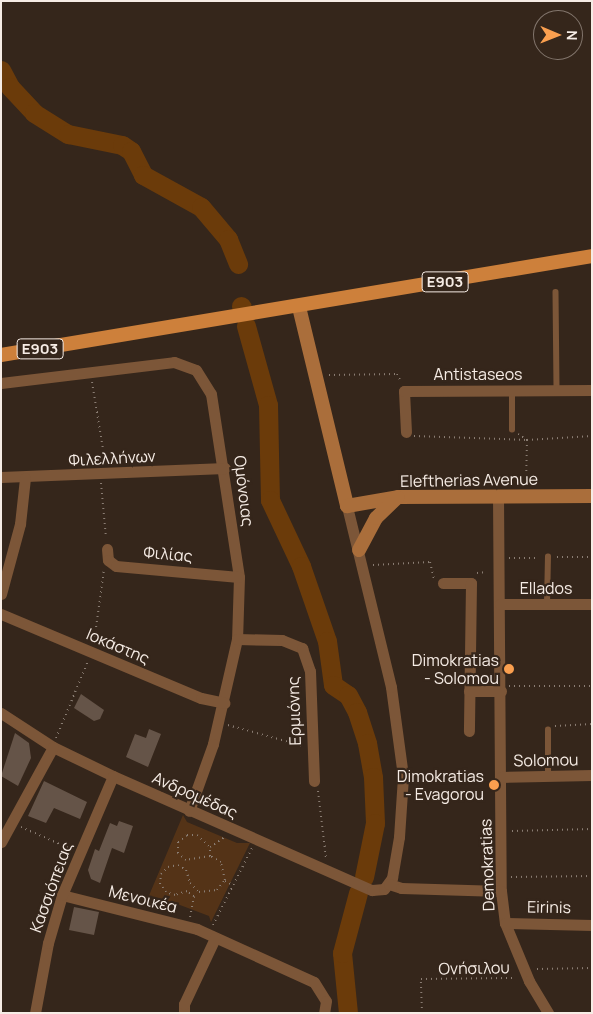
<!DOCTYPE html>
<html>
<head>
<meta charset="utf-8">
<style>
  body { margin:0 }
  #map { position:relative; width:593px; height:1014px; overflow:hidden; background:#35261b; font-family:Manrope,sans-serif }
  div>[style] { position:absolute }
  .green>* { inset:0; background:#543317 }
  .river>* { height:19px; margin:-9.5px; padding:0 9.5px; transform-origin:9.5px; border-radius:9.5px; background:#6b3b0a }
  .building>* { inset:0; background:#655448 }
  .path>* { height:2px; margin-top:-1px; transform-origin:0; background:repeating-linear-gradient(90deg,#8a7d73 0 1px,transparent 0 5px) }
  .service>* { height:5.5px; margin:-2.75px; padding:0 2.75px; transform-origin:2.75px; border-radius:2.75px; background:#7c5638 }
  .minor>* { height:11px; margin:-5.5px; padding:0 5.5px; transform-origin:5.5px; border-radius:5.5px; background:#7c5638 }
  .secondary>* { height:14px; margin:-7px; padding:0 7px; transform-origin:7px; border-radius:7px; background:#aa6e3b }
  .primary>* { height:14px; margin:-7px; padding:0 7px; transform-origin:7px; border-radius:7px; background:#cd803b }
  .dots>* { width:14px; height:14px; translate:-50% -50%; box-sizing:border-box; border:2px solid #35261b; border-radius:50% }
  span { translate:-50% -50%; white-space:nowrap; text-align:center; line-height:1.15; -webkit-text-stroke:4.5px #35261b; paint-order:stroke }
  .shield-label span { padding:1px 4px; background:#35261b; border:1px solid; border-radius:4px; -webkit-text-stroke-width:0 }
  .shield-label { font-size:15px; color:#f6ece5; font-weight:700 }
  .street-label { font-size:16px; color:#f6ece5 }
  .poi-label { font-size:16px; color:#f6ece5 }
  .right { translate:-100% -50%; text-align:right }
  .frame { position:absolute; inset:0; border:2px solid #f6ece5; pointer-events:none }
  .north { position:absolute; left:533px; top:10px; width:50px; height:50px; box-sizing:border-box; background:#35261b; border:1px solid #82756c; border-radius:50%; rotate:91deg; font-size:14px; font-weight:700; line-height:20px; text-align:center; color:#f6ece5 }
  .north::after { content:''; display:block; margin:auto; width:18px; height:22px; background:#fa9f4f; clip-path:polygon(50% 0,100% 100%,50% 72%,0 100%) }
</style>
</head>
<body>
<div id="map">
  <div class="green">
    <i style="clip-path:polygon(183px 815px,187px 822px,237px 843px,250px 843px,211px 922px,209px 916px,172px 902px,145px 905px)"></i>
  </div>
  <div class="river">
    <i style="left:1px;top:70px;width:19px;rotate:62deg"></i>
    <i style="left:10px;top:87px;width:35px;rotate:47deg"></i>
    <i style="left:34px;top:113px;width:40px;rotate:32deg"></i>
    <i style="left:68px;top:134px;width:55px;rotate:11.5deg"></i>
    <i style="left:122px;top:145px;width:11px;rotate:34deg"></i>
    <i style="left:131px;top:151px;width:27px;rotate:63deg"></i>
    <i style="left:143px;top:175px;width:66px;rotate:28.9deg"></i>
    <i style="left:201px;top:207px;width:42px;rotate:49.8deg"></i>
    <i style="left:228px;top:239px;width:27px;rotate:68deg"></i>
    <i style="left:241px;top:306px;width:1px;rotate:45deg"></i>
    <i style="left:246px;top:326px;width:82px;rotate:74.4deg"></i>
    <i style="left:268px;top:405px;width:95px;rotate:88.8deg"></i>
    <i style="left:270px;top:500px;width:73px;rotate:64.8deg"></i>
    <i style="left:301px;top:566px;width:79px;rotate:70.9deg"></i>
    <i style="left:327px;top:641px;width:44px;rotate:82.2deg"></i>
    <i style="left:333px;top:685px;width:18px;rotate:34deg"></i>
    <i style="left:348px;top:695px;width:19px;rotate:62deg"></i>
    <i style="left:357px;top:712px;width:33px;rotate:72deg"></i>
    <i style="left:367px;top:743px;width:35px;rotate:80deg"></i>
    <i style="left:373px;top:777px;width:46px;rotate:87.5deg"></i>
    <i style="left:375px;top:823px;width:55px;rotate:101.5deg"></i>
    <i style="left:348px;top:1013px;width:60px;rotate:-95.7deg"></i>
    <i style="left:342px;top:953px;width:62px;rotate:-75.1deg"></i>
  </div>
  <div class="building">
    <i style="clip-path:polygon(81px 694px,104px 710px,100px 719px,94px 721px,74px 708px)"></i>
    <i style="clip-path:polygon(149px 729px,161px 734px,148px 767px,126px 757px,135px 734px,146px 738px)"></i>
    <i style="clip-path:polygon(15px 733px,29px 743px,31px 758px,18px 786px,1px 776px)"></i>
    <i style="clip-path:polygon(44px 781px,87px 802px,80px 819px,54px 808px,46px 823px,28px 816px)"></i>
    <i style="clip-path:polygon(119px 821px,133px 826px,124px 853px,112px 848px,100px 883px,91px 879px,88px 870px,95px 849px,99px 851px,110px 823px,117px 826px)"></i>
    <i style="clip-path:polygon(74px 907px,99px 912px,94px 935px,69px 930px)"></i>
  </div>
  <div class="path">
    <i style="left:329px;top:375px;width:68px;rotate:-0.8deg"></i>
    <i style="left:397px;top:374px;width:9px;rotate:63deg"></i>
    <i style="left:92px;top:382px;width:80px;rotate:80.7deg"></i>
    <i style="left:518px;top:434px;width:11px;rotate:34deg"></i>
    <i style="left:527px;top:440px;width:44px;rotate:91.3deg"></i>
    <i style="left:414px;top:436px;width:113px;rotate:2deg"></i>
    <i style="left:527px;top:440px;width:65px;rotate:-3.5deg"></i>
    <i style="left:101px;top:483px;width:55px;rotate:84.8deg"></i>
    <i style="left:557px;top:557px;width:35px"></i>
    <i style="left:509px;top:558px;width:30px"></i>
    <i style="left:373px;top:565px;width:57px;rotate:-3deg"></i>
    <i style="left:430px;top:562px;width:17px;rotate:77deg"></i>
    <i style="left:477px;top:573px;width:10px;rotate:-6deg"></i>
    <i style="left:94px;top:642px;width:73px;rotate:-82.1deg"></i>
    <i style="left:509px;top:686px;width:83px"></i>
    <i style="left:228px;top:725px;width:78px;rotate:15.6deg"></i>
    <i style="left:555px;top:726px;width:37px;rotate:-3deg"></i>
    <i style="left:56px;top:738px;width:83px;rotate:-67.4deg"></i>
    <i style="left:318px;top:791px;width:67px;rotate:83.2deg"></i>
    <i style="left:21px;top:827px;width:55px;rotate:23.7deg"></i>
    <i style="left:512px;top:831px;width:80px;rotate:-1.4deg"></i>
    <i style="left:210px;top:856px;width:9px;rotate:-90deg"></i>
    <i style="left:511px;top:877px;width:81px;rotate:-0.7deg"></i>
    <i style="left:225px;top:881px;width:9px;rotate:27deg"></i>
    <i style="left:190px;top:917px;width:21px;rotate:-79deg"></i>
    <i style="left:194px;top:896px;width:9px;rotate:-144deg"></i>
    <i style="left:187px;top:891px;width:13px;rotate:162deg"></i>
    <i style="left:175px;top:895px;width:9px;rotate:-162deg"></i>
    <i style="left:166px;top:892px;width:10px;rotate:-127deg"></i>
    <i style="left:160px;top:884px;width:10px;rotate:-84deg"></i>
    <i style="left:161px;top:874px;width:10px;rotate:-45deg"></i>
    <i style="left:168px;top:867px;width:10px;rotate:-11deg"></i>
    <i style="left:178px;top:865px;width:9px;rotate:32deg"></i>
    <i style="left:186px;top:870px;width:14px;rotate:73deg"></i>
    <i style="left:190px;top:883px;width:13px;rotate:45deg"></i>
    <i style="left:199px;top:892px;width:18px;rotate:-6deg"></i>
    <i style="left:217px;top:890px;width:13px;rotate:-51deg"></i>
    <i style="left:225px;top:880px;width:18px;rotate:-103deg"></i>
    <i style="left:221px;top:862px;width:13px;rotate:-151deg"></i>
    <i style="left:210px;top:856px;width:24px;rotate:171deg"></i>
    <i style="left:186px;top:860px;width:11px;rotate:-139deg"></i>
    <i style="left:178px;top:853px;width:11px;rotate:-90deg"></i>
    <i style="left:178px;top:842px;width:11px;rotate:-38deg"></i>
    <i style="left:187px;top:835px;width:10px"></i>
    <i style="left:197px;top:835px;width:18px;rotate:43deg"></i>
    <i style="left:210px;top:847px;width:18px;rotate:-34deg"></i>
    <i style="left:213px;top:925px;width:86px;rotate:-63.1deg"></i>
    <i style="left:537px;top:969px;width:55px;rotate:-1deg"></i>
    <i style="left:422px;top:1013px;width:34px;rotate:-92deg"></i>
    <i style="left:421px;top:979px;width:94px;rotate:-0.6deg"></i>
  </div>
  <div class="service">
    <i style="left:556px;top:292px;width:98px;rotate:89.4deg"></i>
    <i style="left:512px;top:430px;width:40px;rotate:-90deg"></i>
    <i style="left:547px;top:604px;width:47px;rotate:-88.8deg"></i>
    <i style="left:548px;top:776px;width:46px;rotate:-90deg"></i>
  </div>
  <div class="minor">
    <i style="left:1px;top:383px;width:174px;rotate:-6.9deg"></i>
    <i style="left:174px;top:362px;width:23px;rotate:20deg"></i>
    <i style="left:196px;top:370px;width:28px;rotate:58deg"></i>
    <i style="left:211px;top:394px;width:185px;rotate:81.3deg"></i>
    <i style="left:239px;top:577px;width:62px;rotate:91.8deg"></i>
    <i style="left:237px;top:639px;width:108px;rotate:102.9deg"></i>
    <i style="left:213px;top:744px;width:71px;rotate:109.7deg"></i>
    <i style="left:406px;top:432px;width:41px;rotate:-92.8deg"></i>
    <i style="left:404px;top:391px;width:188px;rotate:-0.3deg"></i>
    <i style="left:1px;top:477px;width:224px;rotate:-2.3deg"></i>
    <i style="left:498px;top:496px;width:395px;rotate:89.6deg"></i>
    <i style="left:501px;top:891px;width:32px;rotate:83deg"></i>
    <i style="left:505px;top:923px;width:63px;rotate:67.5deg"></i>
    <i style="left:529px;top:981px;width:37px;rotate:59deg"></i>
    <i style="left:107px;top:549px;width:11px;rotate:85deg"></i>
    <i style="left:108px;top:560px;width:10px;rotate:37deg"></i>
    <i style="left:116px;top:566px;width:123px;rotate:5.1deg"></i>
    <i style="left:443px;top:583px;width:28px"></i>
    <i style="left:471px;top:583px;width:148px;rotate:90.8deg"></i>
    <i style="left:1px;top:594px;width:73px;rotate:-74.8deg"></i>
    <i style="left:20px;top:524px;width:46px;rotate:-83.8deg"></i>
    <i style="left:500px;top:604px;width:92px"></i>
    <i style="left:1px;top:614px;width:217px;rotate:22.8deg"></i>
    <i style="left:201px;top:698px;width:24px;rotate:12deg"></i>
    <i style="left:237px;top:639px;width:45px;rotate:1.3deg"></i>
    <i style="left:282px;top:640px;width:22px;rotate:22deg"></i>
    <i style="left:302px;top:648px;width:24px;rotate:71deg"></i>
    <i style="left:310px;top:671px;width:110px;rotate:87.9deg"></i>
    <i style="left:469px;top:691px;width:32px"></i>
    <i style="left:1px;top:713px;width:62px;rotate:33.2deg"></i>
    <i style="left:53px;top:747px;width:67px;rotate:25.8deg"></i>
    <i style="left:113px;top:776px;width:283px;rotate:23.8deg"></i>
    <i style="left:372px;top:890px;width:12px;rotate:-5deg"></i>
    <i style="left:384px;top:889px;width:14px;rotate:-54deg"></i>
    <i style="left:392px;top:878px;width:42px;rotate:-80.3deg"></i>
    <i style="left:399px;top:837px;width:61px;rotate:-86.2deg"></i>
    <i style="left:403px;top:776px;width:90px;rotate:-97.7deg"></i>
    <i style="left:391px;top:687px;width:186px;rotate:-103.7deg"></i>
    <i style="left:501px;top:777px;width:91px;rotate:-1.3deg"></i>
    <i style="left:1px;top:842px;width:108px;rotate:-61.3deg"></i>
    <i style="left:389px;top:884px;width:13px;rotate:18deg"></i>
    <i style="left:401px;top:888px;width:100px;rotate:1.7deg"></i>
    <i style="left:62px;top:895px;width:139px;rotate:14.1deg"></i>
    <i style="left:197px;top:929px;width:128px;rotate:24.4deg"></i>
    <i style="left:314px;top:982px;width:22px;rotate:58deg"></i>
    <i style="left:326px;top:1001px;width:12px;rotate:99deg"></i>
    <i style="left:505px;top:923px;width:87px;rotate:1.3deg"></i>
    <i style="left:35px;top:1013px;width:71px;rotate:-79.5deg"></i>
    <i style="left:48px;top:943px;width:50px;rotate:-73.7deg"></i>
    <i style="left:62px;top:895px;width:129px;rotate:-66.8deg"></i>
    <i style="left:184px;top:1013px;width:9px;rotate:-90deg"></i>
    <i style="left:184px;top:1004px;width:73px;rotate:-64.8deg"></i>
  </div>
  <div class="secondary">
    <i style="left:299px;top:307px;width:205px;rotate:76.4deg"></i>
    <i style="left:347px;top:506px;width:53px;rotate:-9.8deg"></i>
    <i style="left:399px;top:497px;width:193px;rotate:-0.3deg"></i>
    <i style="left:359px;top:550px;width:36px;rotate:-62deg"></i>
    <i style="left:376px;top:518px;width:30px;rotate:-44deg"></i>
  </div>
  <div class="primary">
    <i style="left:1px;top:355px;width:599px;rotate:-9.51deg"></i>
  </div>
  <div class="dots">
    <i style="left:509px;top:669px;background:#fa9f4f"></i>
    <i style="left:494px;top:785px;background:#fa9f4f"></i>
  </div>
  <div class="shield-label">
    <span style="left:445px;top:282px">E903</span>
    <span style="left:40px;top:349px">E903</span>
  </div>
  <div class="street-label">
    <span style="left:478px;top:374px">Antistaseos</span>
    <span style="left:112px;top:458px;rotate:-3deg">Φιλελλήνων</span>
    <span style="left:469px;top:480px;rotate:-1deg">Eleftherias Avenue</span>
    <span style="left:244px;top:491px;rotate:83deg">Ομόνοιας</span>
    <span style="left:168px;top:554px;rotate:5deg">Φιλίας</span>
    <span style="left:546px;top:588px">Ellados</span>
    <span style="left:118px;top:646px;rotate:23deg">Ιοκάστης</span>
    <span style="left:294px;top:711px;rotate:-92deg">Ερμιόνης</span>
    <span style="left:546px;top:760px;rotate:-1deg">Solomou</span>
    <span style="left:195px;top:795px;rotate:24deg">Ανδρομέδας</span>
    <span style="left:487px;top:865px;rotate:-92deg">Demokratias</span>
    <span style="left:51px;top:887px;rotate:-70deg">Κασσιόπειας</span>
    <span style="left:143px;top:899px;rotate:14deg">Μενοικέα</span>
    <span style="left:549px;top:907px;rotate:1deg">Eirinis</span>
    <span style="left:474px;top:968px;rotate:-1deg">Ονήσιλου</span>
  </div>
  <div class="poi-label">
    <span class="right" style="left:499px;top:669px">Dimokratias<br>- Solomou</span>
    <span class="right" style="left:484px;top:785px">Dimokratias<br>- Evagorou</span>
  </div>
  <div class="frame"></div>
  <div class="north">N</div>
</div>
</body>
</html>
